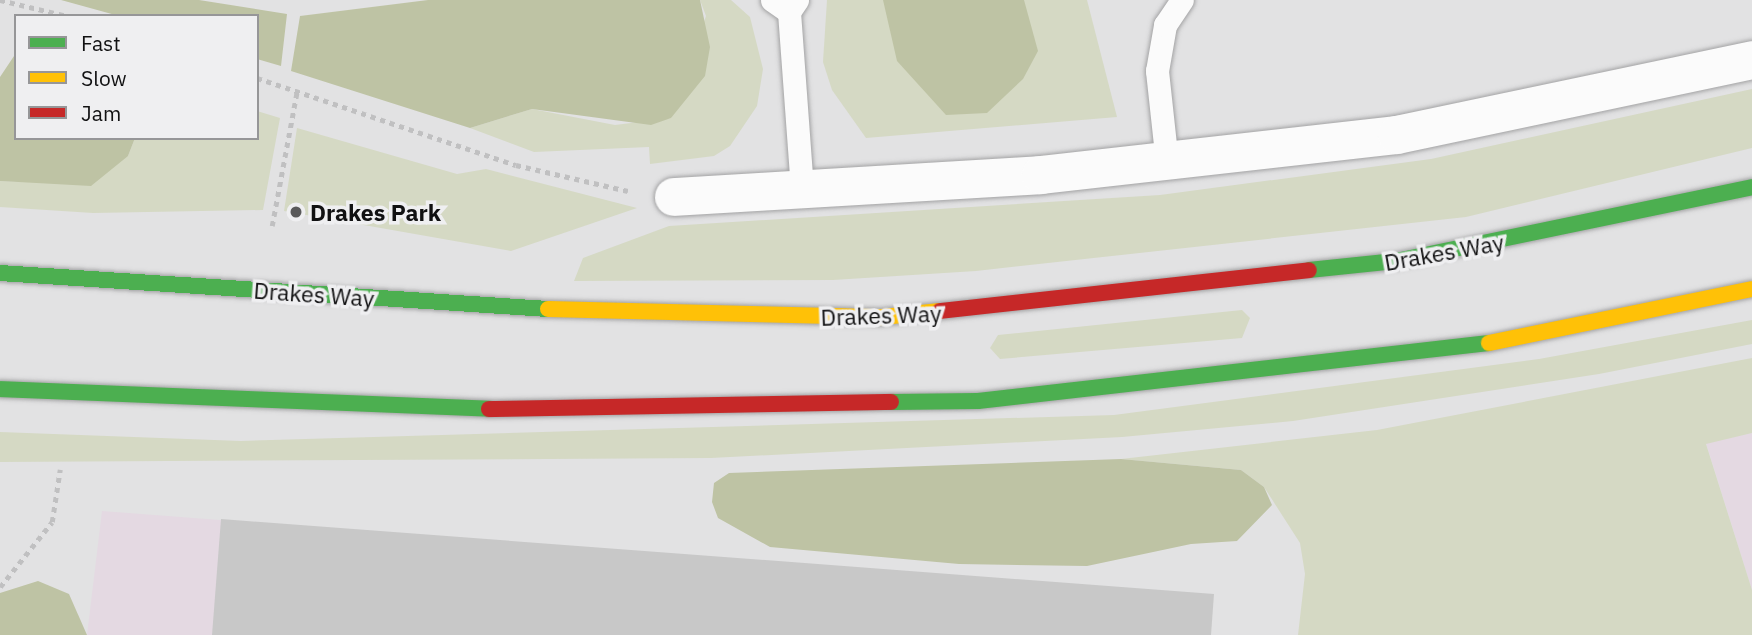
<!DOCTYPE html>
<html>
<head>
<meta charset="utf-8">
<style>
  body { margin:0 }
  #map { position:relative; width:1752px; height:635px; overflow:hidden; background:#e2e2e3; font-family:"IBM Plex Sans",sans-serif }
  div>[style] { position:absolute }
  .industrial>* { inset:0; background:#e4d9e2 }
  .green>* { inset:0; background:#d5d9c4 }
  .forest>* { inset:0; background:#bec3a4 }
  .building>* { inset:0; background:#c8c8c8 }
  .path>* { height:4.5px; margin-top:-2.25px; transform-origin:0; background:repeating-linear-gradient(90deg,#c0c0c1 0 5px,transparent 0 10px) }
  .roads { filter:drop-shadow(0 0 2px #a3a3a4) drop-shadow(0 0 2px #a3a3a4) }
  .lane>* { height:23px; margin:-11.5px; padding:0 11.5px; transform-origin:11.5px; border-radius:11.5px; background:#fbfbfb }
  .street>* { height:38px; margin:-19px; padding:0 19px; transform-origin:19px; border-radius:19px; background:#fbfbfb }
  .fast>* { height:16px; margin:-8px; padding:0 8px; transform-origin:8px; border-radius:8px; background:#4caf50 }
  .slow>* { height:16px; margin:-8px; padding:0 8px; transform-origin:8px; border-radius:8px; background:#ffc107 }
  .jam>* { height:16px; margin:-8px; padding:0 8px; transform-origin:8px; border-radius:8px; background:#c62828 }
  .dots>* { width:19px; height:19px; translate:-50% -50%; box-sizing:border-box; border:4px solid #efeff1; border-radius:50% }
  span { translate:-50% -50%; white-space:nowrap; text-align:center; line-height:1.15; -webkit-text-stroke:7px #efeff1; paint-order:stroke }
  .poi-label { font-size:23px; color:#111112; font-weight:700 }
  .left { translate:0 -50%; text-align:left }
  .street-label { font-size:23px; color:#111112 }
  .legend { position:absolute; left:14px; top:14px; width:245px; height:126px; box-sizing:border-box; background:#efeff1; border:2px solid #969698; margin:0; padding:9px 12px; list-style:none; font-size:21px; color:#111112 }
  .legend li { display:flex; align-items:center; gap:14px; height:35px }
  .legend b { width:35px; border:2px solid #969698 }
</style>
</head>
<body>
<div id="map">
  <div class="industrial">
    <i style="clip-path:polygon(1752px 433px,1752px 590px,1706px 443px)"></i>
    <i style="clip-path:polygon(102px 511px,726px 559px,1211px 635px,87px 635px)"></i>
  </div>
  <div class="green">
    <i style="clip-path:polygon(700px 0,731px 0,750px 17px,763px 69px,757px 106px,730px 146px,714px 156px,650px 164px,649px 147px,534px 152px,470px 128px,532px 109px,615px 125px,671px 118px,706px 16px)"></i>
    <i style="clip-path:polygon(827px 0,1087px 0,1117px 117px,866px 138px,832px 90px,823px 62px)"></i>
    <i style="clip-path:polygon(1752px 89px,1752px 148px,1466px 217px,976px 271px,833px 280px,574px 281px,583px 258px,669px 226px,1160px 195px,1431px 159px)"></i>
    <i style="clip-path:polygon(257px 111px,280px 118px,263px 210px,93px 213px,0 207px,0 181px,26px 182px,128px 156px,135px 138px,257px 138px)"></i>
    <i style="clip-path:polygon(297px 128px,457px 174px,486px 169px,637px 208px,511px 251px,284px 211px)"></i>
    <i style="clip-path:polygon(1242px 310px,1250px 318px,1242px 338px,1000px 359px,990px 348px,998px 335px)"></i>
    <i style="clip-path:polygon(1752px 320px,1752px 344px,1599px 374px,1293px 421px,1122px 437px,711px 458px,0 462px,0 432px,241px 441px,1114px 415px,1539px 359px)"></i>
    <i style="clip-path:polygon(1752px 358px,1752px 433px,1706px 444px,1752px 590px,1752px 635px,1298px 635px,1305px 574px,1300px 543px,1264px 487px,1241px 470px,1121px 459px,1377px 430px)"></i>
  </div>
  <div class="forest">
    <i style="clip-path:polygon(61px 0,199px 0,287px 14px,281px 66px,257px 59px,257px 16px,119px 16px)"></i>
    <i style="clip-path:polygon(428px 0,700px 0,710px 47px,705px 76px,671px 118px,651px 125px,532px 109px,470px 128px,291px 71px,300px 16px)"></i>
    <i style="clip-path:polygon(883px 0,1024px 0,1038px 51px,1023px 79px,987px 113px,946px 115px,897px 61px)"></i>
    <i style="clip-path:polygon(16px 53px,16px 138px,135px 138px,128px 156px,91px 186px,0 181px,0 77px)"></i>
    <i style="clip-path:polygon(1121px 459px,1241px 470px,1264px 487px,1272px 505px,1237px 541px,1191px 544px,1087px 566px,959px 564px,770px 547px,718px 518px,712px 502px,714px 483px,729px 473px)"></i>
    <i style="clip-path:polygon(38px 581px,69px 594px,87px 635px,0 635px,0 593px)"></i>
  </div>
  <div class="building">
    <i style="clip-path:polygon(221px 519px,1214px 594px,1211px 635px,212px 635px)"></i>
  </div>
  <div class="path">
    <i style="left:0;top:0;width:69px;rotate:13.4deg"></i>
    <i style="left:257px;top:78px;width:273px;rotate:18.6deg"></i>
    <i style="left:516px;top:165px;width:115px;rotate:13.1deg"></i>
    <i style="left:272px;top:226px;width:137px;rotate:-79.5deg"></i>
    <i style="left:0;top:587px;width:83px;rotate:-51.3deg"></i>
    <i style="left:52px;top:522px;width:53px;rotate:-81.3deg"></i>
  </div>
  <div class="roads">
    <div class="lane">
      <i style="left:772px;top:0;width:21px;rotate:35deg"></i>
      <i style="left:797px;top:0;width:14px;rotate:124deg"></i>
      <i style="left:789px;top:12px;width:177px;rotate:85.8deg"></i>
      <i style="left:1167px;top:163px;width:93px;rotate:-96.2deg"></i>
      <i style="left:1157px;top:71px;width:47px;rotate:-80.1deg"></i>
      <i style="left:1165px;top:25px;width:30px;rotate:-56deg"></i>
    </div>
    <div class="street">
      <i style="left:674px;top:197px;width:368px;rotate:-3.4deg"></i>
      <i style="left:1041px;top:175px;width:358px;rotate:-6.4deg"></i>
      <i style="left:1397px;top:135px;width:363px;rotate:-11.9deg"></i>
    </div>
    <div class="fast">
      <i style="left:1309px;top:270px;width:87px;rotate:-5.9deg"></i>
      <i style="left:1396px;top:261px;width:364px;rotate:-11.7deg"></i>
      <i style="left:0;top:273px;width:549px;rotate:3.76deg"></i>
      <i style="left:0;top:389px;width:489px;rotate:2.3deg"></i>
      <i style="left:891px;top:402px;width:87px;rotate:-0.7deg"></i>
      <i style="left:978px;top:401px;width:514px;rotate:-6.48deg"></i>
    </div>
    <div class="slow">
      <i style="left:548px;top:309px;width:335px;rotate:1.4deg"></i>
      <i style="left:883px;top:317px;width:57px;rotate:-6deg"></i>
      <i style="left:1489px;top:343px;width:268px;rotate:-11.6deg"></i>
    </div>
    <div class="jam">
      <i style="left:940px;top:311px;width:371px;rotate:-6.3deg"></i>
      <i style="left:489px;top:409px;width:402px;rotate:-1deg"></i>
    </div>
  </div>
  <div class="dots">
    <i style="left:296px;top:212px;background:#5a5a5b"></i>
  </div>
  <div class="poi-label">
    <span class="left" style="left:310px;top:212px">Drakes Park</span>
  </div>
  <div class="street-label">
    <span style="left:1444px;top:252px;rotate:-10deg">Drakes Way</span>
    <span style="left:314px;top:294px;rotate:4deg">Drakes Way</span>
    <span style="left:881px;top:315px;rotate:-2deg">Drakes Way</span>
  </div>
  <ul class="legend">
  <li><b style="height:9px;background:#4caf50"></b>Fast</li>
  <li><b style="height:9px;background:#ffc107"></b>Slow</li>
  <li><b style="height:9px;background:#c62828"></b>Jam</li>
  </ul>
</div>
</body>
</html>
